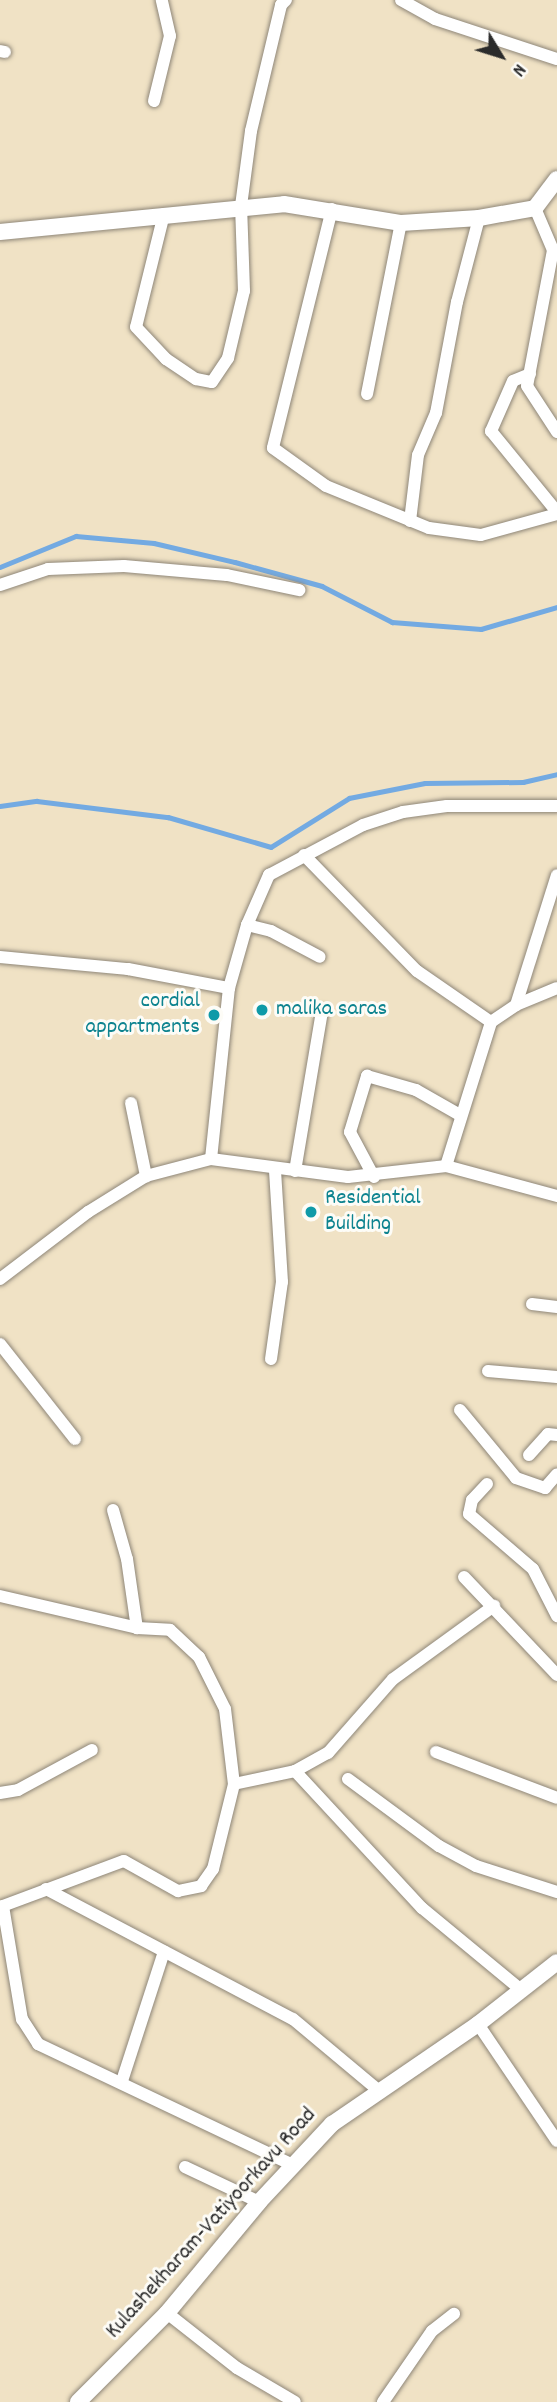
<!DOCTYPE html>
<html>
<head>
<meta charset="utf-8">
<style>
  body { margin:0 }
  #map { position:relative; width:557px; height:2402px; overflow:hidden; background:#f0e2c5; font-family:Dekko,sans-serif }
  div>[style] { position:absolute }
  .stream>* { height:4.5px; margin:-2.25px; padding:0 2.25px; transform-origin:2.25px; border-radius:2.25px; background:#73aae2 }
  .roads { filter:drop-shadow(0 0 2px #8e8678) drop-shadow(0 0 2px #8e8678) }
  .minor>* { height:12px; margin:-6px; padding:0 6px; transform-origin:6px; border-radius:6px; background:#fff }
  .tertiary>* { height:16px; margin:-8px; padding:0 8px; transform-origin:8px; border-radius:8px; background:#fff }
  .dots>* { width:19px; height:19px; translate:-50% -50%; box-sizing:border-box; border:4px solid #fdfcf7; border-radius:50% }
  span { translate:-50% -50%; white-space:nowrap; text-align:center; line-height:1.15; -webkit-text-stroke:6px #fdfcf7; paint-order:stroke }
  .culture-label { font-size:23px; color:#0d838f }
  .right { translate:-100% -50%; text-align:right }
  .left { translate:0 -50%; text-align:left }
  .street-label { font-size:23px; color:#2b2b2b }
  .north { position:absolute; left:466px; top:21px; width:70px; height:70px; -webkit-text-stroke:5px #fdfcf7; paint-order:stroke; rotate:128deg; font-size:19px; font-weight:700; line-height:28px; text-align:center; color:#2b2b2b }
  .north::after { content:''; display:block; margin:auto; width:24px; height:32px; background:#2b2b2b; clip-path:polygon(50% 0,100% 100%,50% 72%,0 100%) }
</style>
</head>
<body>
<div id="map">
  <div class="stream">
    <i style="left:0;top:567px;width:82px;rotate:-22.2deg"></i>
    <i style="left:76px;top:536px;width:78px;rotate:5.1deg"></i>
    <i style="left:154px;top:543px;width:83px;rotate:13.2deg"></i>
    <i style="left:235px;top:562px;width:90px;rotate:15.4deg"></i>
    <i style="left:322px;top:586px;width:79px;rotate:27.2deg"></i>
    <i style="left:392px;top:622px;width:89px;rotate:4.5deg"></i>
    <i style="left:481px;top:629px;width:79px;rotate:-16.1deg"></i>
    <i style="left:0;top:806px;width:37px;rotate:-8deg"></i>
    <i style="left:37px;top:801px;width:132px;rotate:7deg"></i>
    <i style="left:168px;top:817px;width:107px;rotate:16.2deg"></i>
    <i style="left:271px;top:847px;width:92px;rotate:-32.1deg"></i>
    <i style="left:349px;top:798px;width:77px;rotate:-11.2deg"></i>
    <i style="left:425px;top:783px;width:98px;rotate:-0.6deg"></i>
    <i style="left:523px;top:782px;width:35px;rotate:-13deg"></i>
  </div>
  <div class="roads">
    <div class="minor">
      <i style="left:401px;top:0;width:39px;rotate:29deg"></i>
      <i style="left:435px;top:19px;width:128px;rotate:18.2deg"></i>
      <i style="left:0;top:51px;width:5px;rotate:11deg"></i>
      <i style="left:154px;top:101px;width:67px;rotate:-76.2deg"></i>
      <i style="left:170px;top:36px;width:37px;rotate:-103deg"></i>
      <i style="left:535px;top:208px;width:46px;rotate:66.8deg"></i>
      <i style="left:553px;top:250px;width:138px;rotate:100.8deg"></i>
      <i style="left:527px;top:386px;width:55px;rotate:56.9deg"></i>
      <i style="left:332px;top:209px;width:246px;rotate:103.9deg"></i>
      <i style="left:273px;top:448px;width:65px;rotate:35.6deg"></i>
      <i style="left:326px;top:486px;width:111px;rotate:22.2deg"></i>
      <i style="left:429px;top:528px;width:52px;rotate:7.7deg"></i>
      <i style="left:481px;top:535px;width:79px;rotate:-15.4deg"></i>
      <i style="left:164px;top:214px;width:116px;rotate:103.9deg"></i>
      <i style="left:136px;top:327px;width:44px;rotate:46.8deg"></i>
      <i style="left:166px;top:359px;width:36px;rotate:34deg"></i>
      <i style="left:196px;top:379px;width:16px;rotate:11deg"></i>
      <i style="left:212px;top:382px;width:29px;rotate:-56deg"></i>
      <i style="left:228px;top:358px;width:69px;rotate:-76.6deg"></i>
      <i style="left:244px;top:291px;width:85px;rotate:-92deg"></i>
      <i style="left:241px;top:206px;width:76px;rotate:-82.4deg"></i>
      <i style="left:251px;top:131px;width:130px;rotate:-76.6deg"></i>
      <i style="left:281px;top:5px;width:7px;rotate:-45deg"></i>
      <i style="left:530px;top:374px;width:18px;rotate:158deg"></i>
      <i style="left:513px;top:381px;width:55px;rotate:113.7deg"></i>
      <i style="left:491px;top:431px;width:104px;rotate:50.8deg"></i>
      <i style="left:367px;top:394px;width:174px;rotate:-78.8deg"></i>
      <i style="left:410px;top:521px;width:66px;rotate:-83.1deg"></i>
      <i style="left:418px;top:455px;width:46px;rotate:-66.8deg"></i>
      <i style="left:436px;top:413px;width:113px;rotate:-79.3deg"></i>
      <i style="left:457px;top:302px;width:87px;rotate:-75.3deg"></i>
      <i style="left:0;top:585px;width:51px;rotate:-18.4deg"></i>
      <i style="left:48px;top:569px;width:76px;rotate:-2.3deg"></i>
      <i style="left:124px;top:566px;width:103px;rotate:5deg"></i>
      <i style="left:227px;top:575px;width:74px;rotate:11.8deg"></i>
      <i style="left:304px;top:855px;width:162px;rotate:45.8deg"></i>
      <i style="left:417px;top:971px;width:90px;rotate:34.6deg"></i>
      <i style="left:247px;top:925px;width:55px;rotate:-66.3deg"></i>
      <i style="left:269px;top:875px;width:106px;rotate:-28deg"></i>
      <i style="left:363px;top:825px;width:42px;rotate:-18deg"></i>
      <i style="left:403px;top:812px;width:44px;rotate:-7.8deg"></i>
      <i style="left:447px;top:806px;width:110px"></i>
      <i style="left:0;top:957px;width:129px;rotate:5.4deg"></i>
      <i style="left:128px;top:969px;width:103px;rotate:10.7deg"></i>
      <i style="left:516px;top:1005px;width:44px;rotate:-22.5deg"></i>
      <i style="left:131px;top:1103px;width:75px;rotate:78.4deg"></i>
      <i style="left:211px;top:1159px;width:172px;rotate:-84deg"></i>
      <i style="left:229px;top:988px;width:66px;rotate:-74.1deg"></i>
      <i style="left:247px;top:925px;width:25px;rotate:14deg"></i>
      <i style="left:271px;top:931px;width:55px;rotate:28deg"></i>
      <i style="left:446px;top:1166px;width:151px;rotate:-72.6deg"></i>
      <i style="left:491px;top:1022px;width:30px;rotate:-34deg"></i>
      <i style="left:516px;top:1005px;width:136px;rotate:-72.5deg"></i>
      <i style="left:295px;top:1171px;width:162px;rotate:-80.4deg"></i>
      <i style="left:374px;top:1177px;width:51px;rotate:-118.1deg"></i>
      <i style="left:350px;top:1132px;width:59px;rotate:-73.1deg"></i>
      <i style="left:367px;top:1076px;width:51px;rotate:15.9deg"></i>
      <i style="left:416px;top:1090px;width:51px;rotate:29.6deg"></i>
      <i style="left:0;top:1279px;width:111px;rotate:-37.3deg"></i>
      <i style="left:88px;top:1212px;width:68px;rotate:-31.8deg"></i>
      <i style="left:146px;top:1176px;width:67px;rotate:-14.7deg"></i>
      <i style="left:211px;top:1159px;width:138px;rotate:7.5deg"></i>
      <i style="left:348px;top:1177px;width:99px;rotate:-6.4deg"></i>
      <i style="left:446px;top:1166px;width:115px;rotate:15.1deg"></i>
      <i style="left:532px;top:1304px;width:25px;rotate:7deg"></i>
      <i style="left:0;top:1344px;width:121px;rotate:51.7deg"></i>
      <i style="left:271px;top:1359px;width:78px;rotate:-81.9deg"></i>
      <i style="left:282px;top:1282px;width:112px;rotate:-93.6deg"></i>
      <i style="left:488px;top:1371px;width:69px;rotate:5deg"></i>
      <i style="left:460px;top:1410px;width:88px;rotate:50.5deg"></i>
      <i style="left:516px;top:1478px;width:31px;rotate:19deg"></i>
      <i style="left:545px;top:1488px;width:18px;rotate:-49deg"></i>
      <i style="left:529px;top:1455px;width:28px;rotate:-48deg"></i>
      <i style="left:548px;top:1434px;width:9px;rotate:6deg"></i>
      <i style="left:487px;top:1484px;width:22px;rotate:133deg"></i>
      <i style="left:472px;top:1500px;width:14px;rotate:102deg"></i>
      <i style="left:469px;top:1514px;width:84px;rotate:40.7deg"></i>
      <i style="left:533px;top:1569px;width:53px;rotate:62.9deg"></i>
      <i style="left:113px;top:1510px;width:51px;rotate:74.1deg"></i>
      <i style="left:127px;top:1559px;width:70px;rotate:81.8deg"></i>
      <i style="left:464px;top:1577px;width:135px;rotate:46.5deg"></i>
      <i style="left:0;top:1596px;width:141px;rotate:13.1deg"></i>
      <i style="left:137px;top:1628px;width:33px;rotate:3deg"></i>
      <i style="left:170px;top:1630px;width:40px;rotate:43deg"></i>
      <i style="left:199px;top:1657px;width:58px;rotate:63.4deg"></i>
      <i style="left:225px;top:1709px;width:76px;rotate:83.2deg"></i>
      <i style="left:436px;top:1752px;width:129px;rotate:20.8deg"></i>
      <i style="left:295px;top:1771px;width:187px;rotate:47.2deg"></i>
      <i style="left:422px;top:1908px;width:129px;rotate:39.6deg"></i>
      <i style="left:348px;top:1779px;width:113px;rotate:36.4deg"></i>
      <i style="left:439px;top:1846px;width:42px;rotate:28.4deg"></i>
      <i style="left:476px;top:1866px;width:85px;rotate:17.8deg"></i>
      <i style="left:0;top:1793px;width:18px;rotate:-9deg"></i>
      <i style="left:18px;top:1790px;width:84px;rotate:-28.4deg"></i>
      <i style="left:46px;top:1889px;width:279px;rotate:27.8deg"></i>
      <i style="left:293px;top:2019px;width:112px;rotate:39.9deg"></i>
      <i style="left:3px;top:1906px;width:115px;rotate:80.5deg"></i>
      <i style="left:22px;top:2019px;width:30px;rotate:57deg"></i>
      <i style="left:38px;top:2044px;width:282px;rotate:25.4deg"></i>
      <i style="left:0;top:1907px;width:132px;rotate:-20.4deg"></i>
      <i style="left:124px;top:1861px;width:62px;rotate:29.1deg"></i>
      <i style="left:178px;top:1891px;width:24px;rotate:-12deg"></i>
      <i style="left:201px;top:1886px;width:21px;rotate:-55deg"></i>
      <i style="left:213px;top:1869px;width:88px;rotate:-76.1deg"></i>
      <i style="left:234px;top:1784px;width:62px;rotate:-12deg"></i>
      <i style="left:295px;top:1771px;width:38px;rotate:-29deg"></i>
      <i style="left:328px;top:1753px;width:98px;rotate:-48.7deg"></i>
      <i style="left:393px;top:1679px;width:125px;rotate:-35.9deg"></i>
      <i style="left:478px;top:2024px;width:141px;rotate:56deg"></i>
      <i style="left:122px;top:2081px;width:136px;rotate:-72deg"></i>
      <i style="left:185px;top:2167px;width:82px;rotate:25.3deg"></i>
      <i style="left:167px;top:2313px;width:89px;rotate:38.2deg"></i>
      <i style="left:237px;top:2368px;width:67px;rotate:30.4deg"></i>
      <i style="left:383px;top:2402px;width:86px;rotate:-55.4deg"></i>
      <i style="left:432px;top:2331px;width:28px;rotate:-38deg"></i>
    </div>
    <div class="tertiary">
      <i style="left:0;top:232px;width:285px;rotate:-5.6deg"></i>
      <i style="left:284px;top:204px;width:119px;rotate:9.2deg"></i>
      <i style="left:401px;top:223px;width:78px;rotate:-3.7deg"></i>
      <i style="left:479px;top:218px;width:57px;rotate:-10.1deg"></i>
      <i style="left:535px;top:208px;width:36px;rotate:-53deg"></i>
      <i style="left:78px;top:2402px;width:126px;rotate:-45deg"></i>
      <i style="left:167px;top:2313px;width:144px;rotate:-50.3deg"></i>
      <i style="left:259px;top:2202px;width:107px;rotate:-46.9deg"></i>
      <i style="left:332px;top:2124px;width:177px;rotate:-34.4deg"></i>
      <i style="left:478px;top:2024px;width:100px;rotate:-38.1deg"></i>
    </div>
  </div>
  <div class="dots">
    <i style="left:262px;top:1010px;background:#0f9aa8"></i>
    <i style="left:214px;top:1015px;background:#0f9aa8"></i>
    <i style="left:311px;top:1212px;background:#0f9aa8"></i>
  </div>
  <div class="culture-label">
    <span class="right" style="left:200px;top:1015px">cordial<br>appartments</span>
    <span class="left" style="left:276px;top:1010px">malika saras</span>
    <span class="left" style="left:325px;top:1212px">Residential<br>Building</span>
  </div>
  <div class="street-label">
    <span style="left:212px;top:2224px;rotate:-48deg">Kulashekharam-Vatiyoorkavu Road</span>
  </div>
  <div class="north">N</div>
</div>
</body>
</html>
